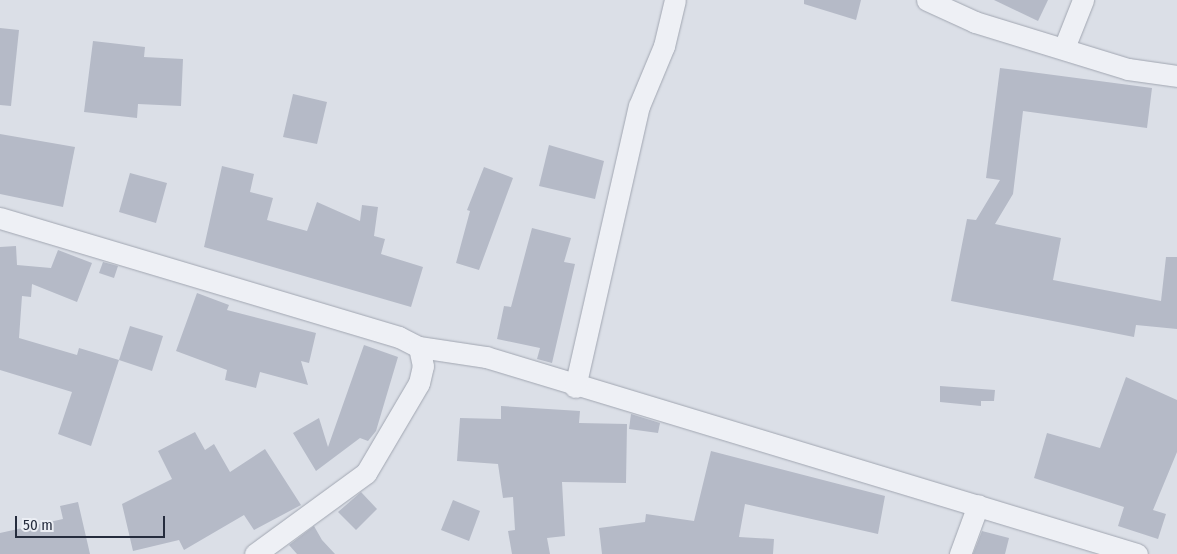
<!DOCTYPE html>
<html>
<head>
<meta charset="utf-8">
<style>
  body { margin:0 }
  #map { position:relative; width:1177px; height:554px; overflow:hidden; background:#dbdfe7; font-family:"Fira Sans Condensed",sans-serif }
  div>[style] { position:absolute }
  .building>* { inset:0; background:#b5bac7 }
  .roads { filter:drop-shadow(0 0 1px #a1a6b1) drop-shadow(0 0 1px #a1a6b1) }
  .minor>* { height:21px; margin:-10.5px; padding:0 10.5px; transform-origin:10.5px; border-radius:10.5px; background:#eef0f5 }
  span { translate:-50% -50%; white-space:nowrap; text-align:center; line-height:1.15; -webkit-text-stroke:4px #ebeef4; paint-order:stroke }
  .scale { position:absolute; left:15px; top:516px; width:150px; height:22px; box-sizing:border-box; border:2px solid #252c3d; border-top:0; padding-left:6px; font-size:15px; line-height:18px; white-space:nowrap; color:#252c3d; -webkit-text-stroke:4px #ebeef4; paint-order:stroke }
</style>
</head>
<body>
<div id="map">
  <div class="building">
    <i style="clip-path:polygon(804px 0,861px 0,856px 20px,804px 4px)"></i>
    <i style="clip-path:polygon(994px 0,1048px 0,1038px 21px)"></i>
    <i style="clip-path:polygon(0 28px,19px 30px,11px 106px,0 105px)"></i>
    <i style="clip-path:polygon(93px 41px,145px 47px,144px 57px,183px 59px,181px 106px,138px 104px,137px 118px,84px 112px)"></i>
    <i style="clip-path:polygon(1000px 68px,1152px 88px,1147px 128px,1023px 111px,1013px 194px,995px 224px,1061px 238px,1053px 280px,1161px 301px,1166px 257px,1177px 257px,1177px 329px,1136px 325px,1134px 337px,951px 301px,967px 219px,976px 220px,1000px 180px,986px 178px)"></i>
    <i style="clip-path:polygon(293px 94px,327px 102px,317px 144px,283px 137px)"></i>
    <i style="clip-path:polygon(0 134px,75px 147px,63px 207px,0 194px)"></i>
    <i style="clip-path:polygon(549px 145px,604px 161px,595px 199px,539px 186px)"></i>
    <i style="clip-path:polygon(222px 166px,254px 174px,250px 192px,273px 198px,267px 220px,307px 231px,317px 202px,360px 221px,362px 205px,378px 207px,374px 236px,385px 239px,381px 254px,423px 267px,411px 307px,204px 247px)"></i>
    <i style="clip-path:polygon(484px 167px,513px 178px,479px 270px,456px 263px,470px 211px,467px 210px)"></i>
    <i style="clip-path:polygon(130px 173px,167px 183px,156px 223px,119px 212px)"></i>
    <i style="clip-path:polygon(532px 228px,571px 238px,564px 262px,575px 264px,552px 363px,537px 359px,540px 348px,497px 339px,504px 306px,511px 307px)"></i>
    <i style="clip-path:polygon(16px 246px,17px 265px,51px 268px,58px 250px,92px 263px,77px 302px,32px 284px,31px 297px,22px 296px,19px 338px,77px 355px,79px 348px,119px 360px,91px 446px,58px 434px,72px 392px,0 370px,0 247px)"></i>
    <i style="clip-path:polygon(103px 262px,118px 266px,114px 278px,99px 273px)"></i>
    <i style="clip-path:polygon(197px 293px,229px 305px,227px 310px,316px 333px,309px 363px,301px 361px,308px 385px,260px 372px,256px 388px,225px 380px,227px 370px,176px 351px)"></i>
    <i style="clip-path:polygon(130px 326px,163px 336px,152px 371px,119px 360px)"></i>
    <i style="clip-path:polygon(364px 345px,398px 357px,376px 431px,368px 441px,360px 438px,316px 471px,293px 433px,319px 418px,328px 447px)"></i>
    <i style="clip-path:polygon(1126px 377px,1177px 400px,1177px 452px,1153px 510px,1166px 514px,1158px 539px,1118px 526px,1124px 507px,1034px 478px,1047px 433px,1100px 448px)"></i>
    <i style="clip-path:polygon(940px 386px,995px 390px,994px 401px,981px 401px,981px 406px,940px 402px)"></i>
    <i style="clip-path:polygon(501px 406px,580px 411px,579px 423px,627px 424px,626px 483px,562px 482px,565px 536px,547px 538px,550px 554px,512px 554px,508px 531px,515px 530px,513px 497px,503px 498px,498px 464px,457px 461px,460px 418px,501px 419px)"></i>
    <i style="clip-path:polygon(631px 414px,660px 423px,658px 433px,629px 429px)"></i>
    <i style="clip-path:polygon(195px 432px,205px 450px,214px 444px,230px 472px,265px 449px,301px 505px,254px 530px,244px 515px,184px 550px,179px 540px,133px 551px,122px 504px,172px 479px,158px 451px)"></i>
    <i style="clip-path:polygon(711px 451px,885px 496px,878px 534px,745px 504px,739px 537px,774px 539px,773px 554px,602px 554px,599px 528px,645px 522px,646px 514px,694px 521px)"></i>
    <i style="clip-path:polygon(361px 492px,377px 509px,356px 530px,338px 512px)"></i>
    <i style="clip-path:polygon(453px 500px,480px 511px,469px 541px,441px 530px)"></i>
    <i style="clip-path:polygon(78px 502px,90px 554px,0 554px,0 533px,63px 519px,60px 506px)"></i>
    <i style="clip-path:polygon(314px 526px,322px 540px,335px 554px,297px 554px,289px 545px)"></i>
    <i style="clip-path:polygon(982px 531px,1009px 538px,1005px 554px,973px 554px)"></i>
  </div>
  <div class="roads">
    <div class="minor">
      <i style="left:927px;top:0;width:53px;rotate:24.6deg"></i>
      <i style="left:975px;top:22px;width:160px;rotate:17.1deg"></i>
      <i style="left:1128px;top:69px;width:49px;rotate:8.1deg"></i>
      <i style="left:1064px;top:48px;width:52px;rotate:-68.4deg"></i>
      <i style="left:0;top:218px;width:416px;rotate:16.6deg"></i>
      <i style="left:399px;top:337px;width:22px;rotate:27deg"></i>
      <i style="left:419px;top:347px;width:68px;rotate:8.5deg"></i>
      <i style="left:486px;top:357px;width:680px;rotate:16.84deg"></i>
      <i style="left:575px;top:387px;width:288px;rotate:-77.2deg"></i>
      <i style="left:639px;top:106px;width:65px;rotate:-67.4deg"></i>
      <i style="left:664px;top:46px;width:47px;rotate:-76.6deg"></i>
      <i style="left:255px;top:554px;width:137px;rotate:-36.1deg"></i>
      <i style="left:366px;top:473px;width:104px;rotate:-59.5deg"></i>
      <i style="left:419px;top:383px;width:17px;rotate:-77deg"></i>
      <i style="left:423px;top:366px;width:19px;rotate:-102deg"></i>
      <i style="left:960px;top:554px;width:52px;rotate:-69.8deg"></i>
    </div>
  </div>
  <div class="scale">50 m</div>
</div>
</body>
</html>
